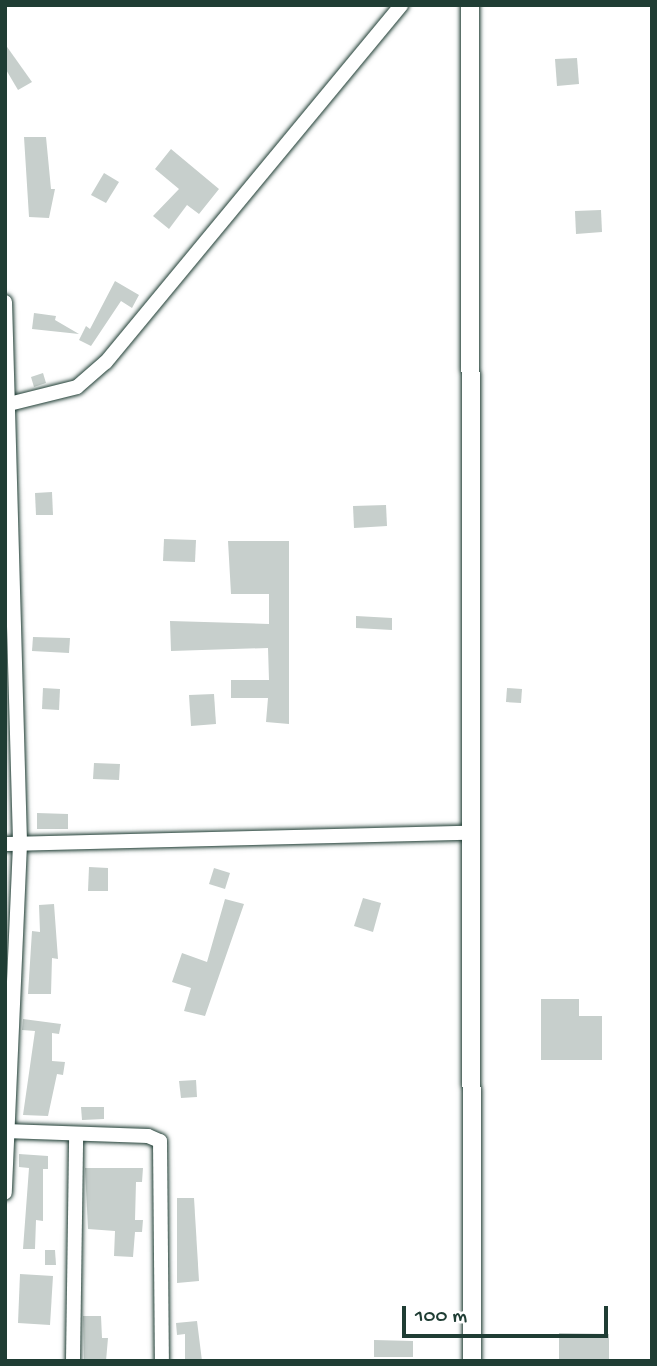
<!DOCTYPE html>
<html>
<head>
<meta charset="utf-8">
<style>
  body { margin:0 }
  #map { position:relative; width:657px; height:1366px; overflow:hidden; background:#fff; font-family:"Gochi Hand",sans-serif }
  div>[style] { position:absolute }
  .building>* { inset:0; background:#c7cfcc }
  .roads { filter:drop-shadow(0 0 2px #1f3d34) drop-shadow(0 0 2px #1f3d34) }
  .minor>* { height:14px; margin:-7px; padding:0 7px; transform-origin:7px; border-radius:7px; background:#fff }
  .major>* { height:18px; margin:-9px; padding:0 9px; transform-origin:9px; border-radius:9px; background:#fff }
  span { translate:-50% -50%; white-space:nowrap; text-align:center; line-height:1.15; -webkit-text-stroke:5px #fff; paint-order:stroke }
  .frame { position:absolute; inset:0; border:7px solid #1f3d34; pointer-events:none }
  .scale { position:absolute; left:402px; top:1306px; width:206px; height:32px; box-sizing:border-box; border:4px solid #1f3d34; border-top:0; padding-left:9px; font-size:21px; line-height:24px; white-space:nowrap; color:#1f3d34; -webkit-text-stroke:5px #fff; paint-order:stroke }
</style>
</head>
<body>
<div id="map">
  <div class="building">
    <i style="clip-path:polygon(5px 44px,32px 82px,18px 90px,5px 68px)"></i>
    <i style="clip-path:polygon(577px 58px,579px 84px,557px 86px,555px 59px)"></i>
    <i style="clip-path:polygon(24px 137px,46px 137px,51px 189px,55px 189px,49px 218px,29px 217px)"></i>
    <i style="clip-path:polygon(171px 149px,219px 189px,199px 214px,187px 205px,169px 229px,153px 216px,179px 189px,155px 169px)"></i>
    <i style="clip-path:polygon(104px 173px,119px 182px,106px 203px,91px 195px)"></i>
    <i style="clip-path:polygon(601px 210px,602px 232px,576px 234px,575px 211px)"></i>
    <i style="clip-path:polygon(115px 281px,139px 295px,132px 308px,121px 301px,91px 346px,79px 340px,86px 326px,90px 329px)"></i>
    <i style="clip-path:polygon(34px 313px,56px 316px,55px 320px,79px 334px,32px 329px)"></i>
    <i style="clip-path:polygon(43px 373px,46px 383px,34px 387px,31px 377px)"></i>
    <i style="clip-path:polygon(52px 492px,53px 515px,36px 515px,35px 493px)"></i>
    <i style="clip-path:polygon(386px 505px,387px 526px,354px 528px,353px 506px)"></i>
    <i style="clip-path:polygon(164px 539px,196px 540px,195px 562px,163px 561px)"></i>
    <i style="clip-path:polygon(228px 541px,289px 541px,289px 724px,266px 722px,268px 698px,231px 698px,231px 680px,269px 680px,268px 648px,171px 651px,170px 621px,269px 624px,269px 594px,231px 594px)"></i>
    <i style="clip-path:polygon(356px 616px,392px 618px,392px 630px,356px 628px)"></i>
    <i style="clip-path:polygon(33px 637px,70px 638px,69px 653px,32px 651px)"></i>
    <i style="clip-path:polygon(43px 688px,60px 689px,59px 710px,42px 709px)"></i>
    <i style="clip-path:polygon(507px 688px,522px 689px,521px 703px,506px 702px)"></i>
    <i style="clip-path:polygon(214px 694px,216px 724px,191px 726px,189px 695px)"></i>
    <i style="clip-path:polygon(94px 763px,120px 764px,119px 780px,93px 779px)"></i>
    <i style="clip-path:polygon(37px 813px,68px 814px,68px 829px,37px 829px)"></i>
    <i style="clip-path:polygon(89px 867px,108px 868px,108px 891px,88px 891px)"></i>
    <i style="clip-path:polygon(214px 868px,230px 873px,225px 889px,209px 884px)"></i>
    <i style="clip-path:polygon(363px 898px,381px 903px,373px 932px,354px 926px)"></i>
    <i style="clip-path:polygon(225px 899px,244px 904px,205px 1016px,184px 1011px,191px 988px,172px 982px,182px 953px,207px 962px)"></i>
    <i style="clip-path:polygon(54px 904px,58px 959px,52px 958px,51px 994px,28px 994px,32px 931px,40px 932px,39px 905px)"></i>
    <i style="clip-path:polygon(541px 999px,579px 999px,579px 1016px,602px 1016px,602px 1060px,541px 1060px)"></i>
    <i style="clip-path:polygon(23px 1019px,61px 1024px,59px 1034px,52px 1033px,52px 1061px,65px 1062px,63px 1075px,57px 1074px,48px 1116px,23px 1115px,35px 1031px,22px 1030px)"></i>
    <i style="clip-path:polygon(196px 1080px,197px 1097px,181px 1098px,179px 1081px)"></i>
    <i style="clip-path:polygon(81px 1107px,104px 1107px,104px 1119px,82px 1120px)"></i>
    <i style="clip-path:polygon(19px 1154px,48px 1156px,48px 1169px,43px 1169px,43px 1221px,36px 1220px,35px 1249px,23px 1249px,29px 1168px,19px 1167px)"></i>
    <i style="clip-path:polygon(85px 1168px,143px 1168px,142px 1182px,136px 1182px,135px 1220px,143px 1220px,142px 1232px,135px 1232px,133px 1257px,114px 1256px,115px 1231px,88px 1229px)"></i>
    <i style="clip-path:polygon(177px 1198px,194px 1198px,199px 1281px,177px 1283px)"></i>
    <i style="clip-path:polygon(45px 1250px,55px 1250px,56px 1265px,45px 1265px)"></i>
    <i style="clip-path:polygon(20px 1274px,53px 1276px,50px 1325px,18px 1323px)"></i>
    <i style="clip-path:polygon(83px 1316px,101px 1316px,102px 1338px,108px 1338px,106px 1361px,84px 1361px)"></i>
    <i style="clip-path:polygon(197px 1321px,202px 1361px,185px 1361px,185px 1334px,177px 1335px,176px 1323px)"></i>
    <i style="clip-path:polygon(559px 1333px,609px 1334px,609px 1361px,559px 1361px)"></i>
    <i style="clip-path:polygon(374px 1340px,413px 1341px,413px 1357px,374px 1357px)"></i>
  </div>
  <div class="roads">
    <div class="minor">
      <i style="left:5px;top:302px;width:542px;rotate:88.41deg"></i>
      <i style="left:20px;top:844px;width:349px;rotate:92.5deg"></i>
      <i style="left:5px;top:405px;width:74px;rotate:-14deg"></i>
      <i style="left:77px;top:387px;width:38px;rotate:-41deg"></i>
      <i style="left:106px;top:362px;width:463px;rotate:-50.4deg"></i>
      <i style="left:5px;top:844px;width:465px;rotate:-1.4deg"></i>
      <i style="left:5px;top:1131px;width:143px;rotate:2deg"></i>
      <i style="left:148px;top:1136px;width:13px;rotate:23deg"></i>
      <i style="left:160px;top:1141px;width:220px;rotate:89.5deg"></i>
      <i style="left:73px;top:1361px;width:227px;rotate:-89.2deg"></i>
    </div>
    <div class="major">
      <i style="left:470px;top:5px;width:1356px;rotate:89.92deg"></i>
    </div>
  </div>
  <div class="frame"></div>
  <div class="scale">100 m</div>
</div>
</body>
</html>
